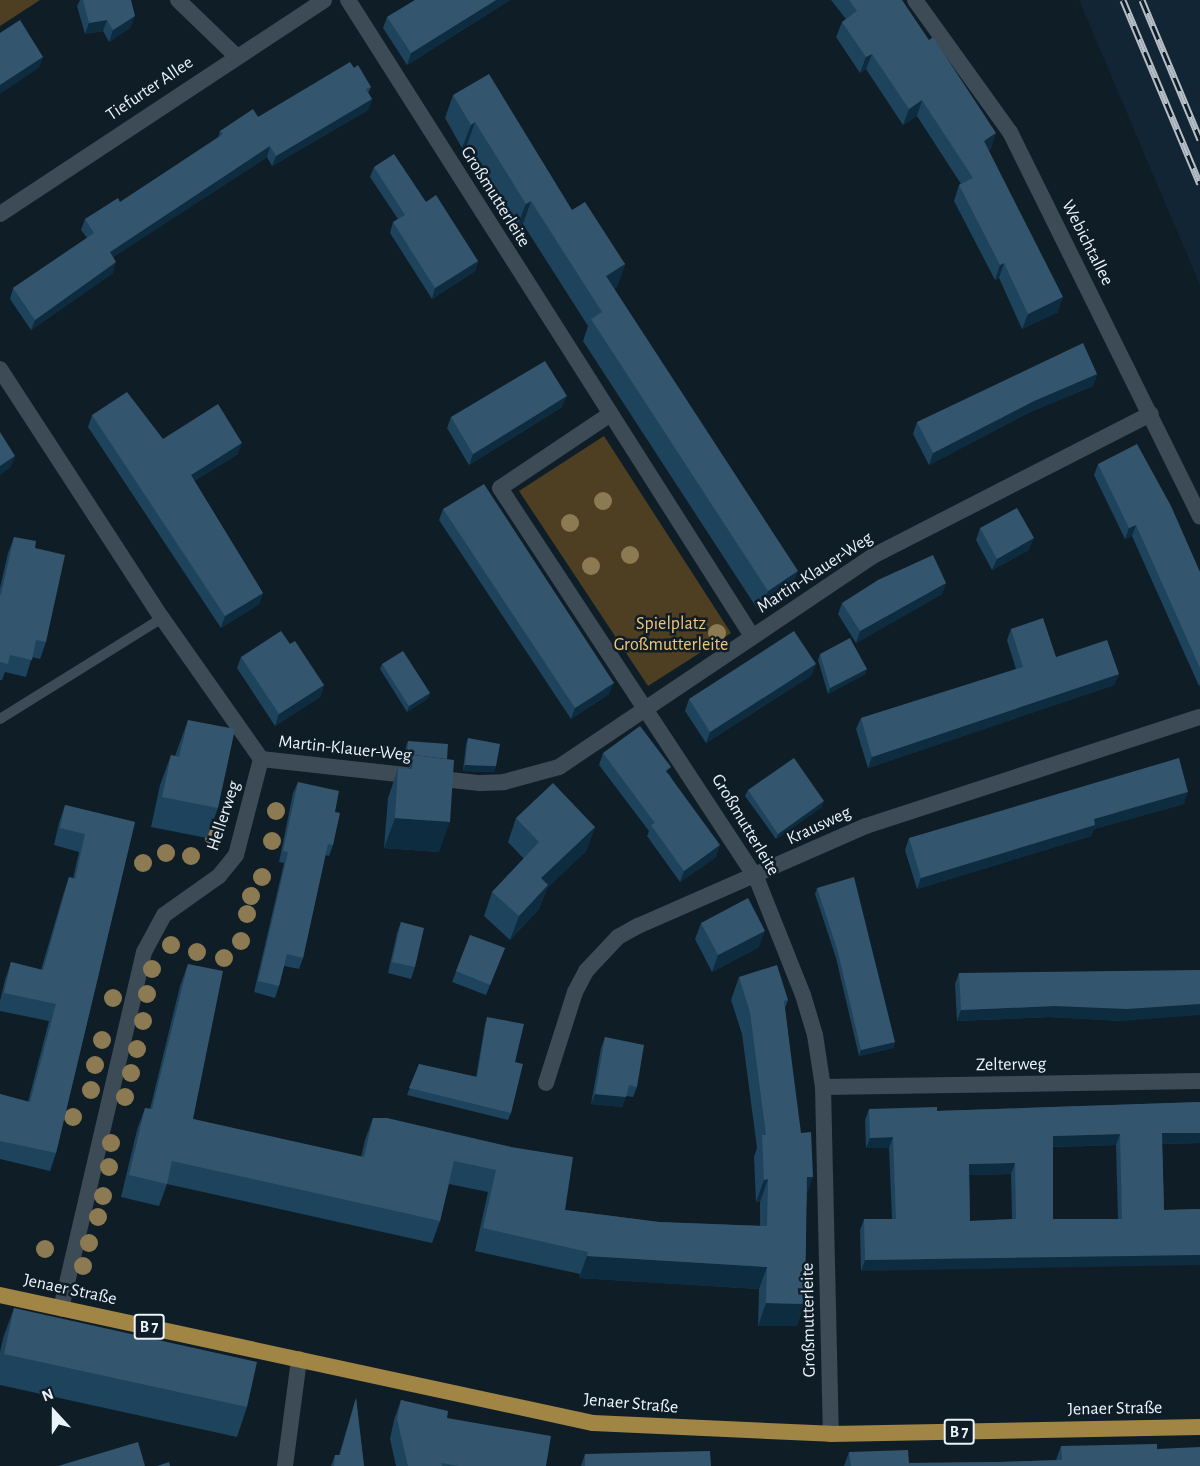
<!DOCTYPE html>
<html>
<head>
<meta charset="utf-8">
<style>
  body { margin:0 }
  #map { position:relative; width:1200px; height:1466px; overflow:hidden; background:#0f1d27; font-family:"Alegreya Sans",sans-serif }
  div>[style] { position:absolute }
  .built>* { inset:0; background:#122534 }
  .green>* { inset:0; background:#4e3e22 }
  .service>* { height:10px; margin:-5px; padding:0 5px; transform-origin:5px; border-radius:5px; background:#3c4b56 }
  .minor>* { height:16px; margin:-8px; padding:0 8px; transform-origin:8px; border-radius:8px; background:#3c4b56 }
  .primary>* { height:16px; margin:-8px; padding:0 8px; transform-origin:8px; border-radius:8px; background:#a08544 }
  .rail>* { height:7px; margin-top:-3.5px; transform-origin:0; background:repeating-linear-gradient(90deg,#0f1d27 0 14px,#b6bfc8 0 28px); box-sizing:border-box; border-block:2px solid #b6bfc8 }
  .trees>* { width:18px; height:18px; margin:-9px; border-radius:50%; background:#8c7a52 }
  .wall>* { inset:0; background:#1d435d }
  .shaded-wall>* { inset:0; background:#0e2c40 }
  .building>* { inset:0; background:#33566e }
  span { translate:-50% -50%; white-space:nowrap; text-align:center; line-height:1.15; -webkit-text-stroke:5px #0f1d27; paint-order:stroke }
  .shield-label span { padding:2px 4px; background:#0f1d27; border:2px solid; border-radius:4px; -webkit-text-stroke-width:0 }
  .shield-label { font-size:16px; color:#eaf2fa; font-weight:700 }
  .street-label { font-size:18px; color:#eaf2fa }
  .park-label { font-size:18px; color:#f2c676 }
  .north { position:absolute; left:24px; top:1382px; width:60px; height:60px; -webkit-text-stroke:4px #0f1d27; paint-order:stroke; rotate:339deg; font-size:16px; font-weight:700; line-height:24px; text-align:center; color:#eaf2fa }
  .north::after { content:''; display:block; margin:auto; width:21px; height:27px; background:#eaf2fa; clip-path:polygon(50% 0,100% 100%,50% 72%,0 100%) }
</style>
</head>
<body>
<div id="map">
  <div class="built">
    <i style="clip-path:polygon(1079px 0,1200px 0,1200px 285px)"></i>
  </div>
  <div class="green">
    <i style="clip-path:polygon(0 0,40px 0,0 26px)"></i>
    <i style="clip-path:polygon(604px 436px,731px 633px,648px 686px,519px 491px)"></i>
  </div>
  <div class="service">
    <i style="left:0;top:719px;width:191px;rotate:-31.9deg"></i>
  </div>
  <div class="minor">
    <i style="left:178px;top:0;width:81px;rotate:44deg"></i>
    <i style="left:348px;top:0;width:753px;rotate:57.58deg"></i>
    <i style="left:915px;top:0;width:163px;rotate:54.3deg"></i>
    <i style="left:1010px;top:132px;width:429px;rotate:63.7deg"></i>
    <i style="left:0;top:214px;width:388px;rotate:-33.4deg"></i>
    <i style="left:0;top:369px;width:297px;rotate:57deg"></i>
    <i style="left:162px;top:618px;width:172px;rotate:54.9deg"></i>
    <i style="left:261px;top:759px;width:99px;rotate:104.6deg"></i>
    <i style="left:236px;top:855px;width:27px;rotate:129deg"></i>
    <i style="left:219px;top:876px;width:67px;rotate:144.7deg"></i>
    <i style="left:164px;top:915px;width:42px;rotate:118.4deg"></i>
    <i style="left:144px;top:952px;width:366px;rotate:103.1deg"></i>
    <i style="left:609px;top:415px;width:131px;rotate:146.2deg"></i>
    <i style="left:500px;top:488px;width:466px;rotate:56.7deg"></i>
    <i style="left:756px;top:877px;width:127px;rotate:68.3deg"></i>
    <i style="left:803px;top:995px;width:42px;rotate:73.3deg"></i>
    <i style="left:815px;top:1035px;width:53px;rotate:81.3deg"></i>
    <i style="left:823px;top:1087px;width:347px;rotate:88.7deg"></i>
    <i style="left:261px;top:759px;width:220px;rotate:6.3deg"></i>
    <i style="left:480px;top:783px;width:24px;rotate:-2deg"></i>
    <i style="left:504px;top:782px;width:57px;rotate:-15.3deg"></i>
    <i style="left:559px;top:767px;width:378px;rotate:-33.9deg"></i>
    <i style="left:873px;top:556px;width:312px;rotate:-27.1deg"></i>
    <i style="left:546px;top:1083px;width:96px;rotate:-72.3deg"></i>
    <i style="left:575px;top:992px;width:24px;rotate:-62deg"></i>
    <i style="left:586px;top:971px;width:47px;rotate:-46.7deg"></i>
    <i style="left:618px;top:937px;width:23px;rotate:-29deg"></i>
    <i style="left:638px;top:926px;width:249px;rotate:-23.7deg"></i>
    <i style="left:866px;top:826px;width:351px;rotate:-18.1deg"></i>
    <i style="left:823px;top:1087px;width:377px;rotate:-0.9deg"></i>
    <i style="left:285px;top:1466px;width:108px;rotate:-82.5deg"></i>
  </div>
  <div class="primary">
    <i style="left:0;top:1295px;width:607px;rotate:12.18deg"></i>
    <i style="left:593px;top:1423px;width:238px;rotate:2.6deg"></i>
    <i style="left:831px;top:1434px;width:369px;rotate:-1.1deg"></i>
  </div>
  <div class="rail">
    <i style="left:1123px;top:0;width:199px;rotate:67.3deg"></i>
    <i style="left:1142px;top:0;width:151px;rotate:67.4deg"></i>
  </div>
  <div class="trees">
    <i style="left:603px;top:501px"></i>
    <i style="left:570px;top:523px"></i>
    <i style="left:630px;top:555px"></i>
    <i style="left:591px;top:566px"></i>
    <i style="left:717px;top:633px"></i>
    <i style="left:276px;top:811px"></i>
    <i style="left:214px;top:838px"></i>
    <i style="left:272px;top:841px"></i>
    <i style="left:166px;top:853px"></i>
    <i style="left:191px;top:856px"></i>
    <i style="left:143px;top:863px"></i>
    <i style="left:262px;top:877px"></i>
    <i style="left:251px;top:896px"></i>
    <i style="left:247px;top:914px"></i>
    <i style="left:241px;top:941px"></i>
    <i style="left:171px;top:945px"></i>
    <i style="left:197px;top:952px"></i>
    <i style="left:224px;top:958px"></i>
    <i style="left:152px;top:969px"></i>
    <i style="left:147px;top:994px"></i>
    <i style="left:113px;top:998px"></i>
    <i style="left:143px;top:1021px"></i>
    <i style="left:102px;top:1040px"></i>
    <i style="left:137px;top:1049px"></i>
    <i style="left:95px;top:1065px"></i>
    <i style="left:131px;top:1073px"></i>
    <i style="left:91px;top:1090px"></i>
    <i style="left:125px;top:1097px"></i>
    <i style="left:73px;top:1117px"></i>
    <i style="left:111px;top:1143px"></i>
    <i style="left:109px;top:1167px"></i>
    <i style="left:103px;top:1196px"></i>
    <i style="left:98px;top:1217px"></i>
    <i style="left:89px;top:1243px"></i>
    <i style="left:45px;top:1249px"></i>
    <i style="left:83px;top:1266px"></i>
  </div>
  <div class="wall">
    <i style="clip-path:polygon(80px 0,131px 0,131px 27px,109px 42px,103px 31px,85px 34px,77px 6px)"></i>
    <i style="clip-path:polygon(415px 0,510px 0,407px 65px,383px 28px,387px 17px)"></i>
    <i style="clip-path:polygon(831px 0,902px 0,991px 149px,988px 150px,1058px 312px,1022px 329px,999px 278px,995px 280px,954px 201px,959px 185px,961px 184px,917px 116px,903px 125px,866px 69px,860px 73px,836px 37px,842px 22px,846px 19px)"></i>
    <i style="clip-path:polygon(354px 68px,371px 87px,368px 93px,372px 99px,368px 110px,272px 166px,267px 157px,113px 257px,113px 273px,31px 330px,10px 299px,13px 288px,87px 238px,81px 230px,85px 219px,120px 202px,218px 138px,220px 131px,258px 117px)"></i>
    <i style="clip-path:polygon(453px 95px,572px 210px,625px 264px,617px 287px,614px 289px,790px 594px,760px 613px,583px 341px,588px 326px,523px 224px,517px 227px,467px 145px,462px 148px,445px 118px)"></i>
    <i style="clip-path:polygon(374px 167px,426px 202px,478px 261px,475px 271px,432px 299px,390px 233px,393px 222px,398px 219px,370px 177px)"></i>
    <i style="clip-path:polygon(1097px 374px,1093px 386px,1030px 412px,929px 465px,913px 434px,917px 422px)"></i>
    <i style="clip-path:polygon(562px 407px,469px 465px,447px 428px,451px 417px)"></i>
    <i style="clip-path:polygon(92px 415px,163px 439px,238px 454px,194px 481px,263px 593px,259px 604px,221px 628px,88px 427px)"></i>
    <i style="clip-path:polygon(1098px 464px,1200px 572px,1200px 685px,1199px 686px,1132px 536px,1125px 539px,1094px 475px)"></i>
    <i style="clip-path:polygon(443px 509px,609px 694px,571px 719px,439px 520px)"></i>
    <i style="clip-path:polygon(980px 528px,1029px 550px,992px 570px,976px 540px)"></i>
    <i style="clip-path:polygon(14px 537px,35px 548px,46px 642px,40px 659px,32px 657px,26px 677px,5px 672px,2px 680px,0 680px,0 588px,8px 553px)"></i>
    <i style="clip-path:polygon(946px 583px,942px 594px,856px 643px,838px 614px,842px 603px)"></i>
    <i style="clip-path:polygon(1011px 629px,1056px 657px,1119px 674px,1114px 685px,868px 768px,856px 729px,861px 718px,1016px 669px,1007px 640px)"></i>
    <i style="clip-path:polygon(290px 644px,324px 685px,320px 697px,275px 726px,237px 668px,241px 657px)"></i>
    <i style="clip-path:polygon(820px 654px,867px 669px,865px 674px,828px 694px,818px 660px)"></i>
    <i style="clip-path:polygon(382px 664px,430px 693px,427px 699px,407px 712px,380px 669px)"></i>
    <i style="clip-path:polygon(812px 675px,706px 743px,685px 711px,689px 699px)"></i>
    <i style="clip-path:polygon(188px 720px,218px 808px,207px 838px,151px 827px,160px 785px,171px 755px,175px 756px)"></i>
    <i style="clip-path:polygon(468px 738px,496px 766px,494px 772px,463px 771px,466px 744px)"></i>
    <i style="clip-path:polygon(408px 741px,439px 852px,384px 848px,388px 798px,398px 768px,408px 769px,410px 765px,405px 764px,406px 746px)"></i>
    <i style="clip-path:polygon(603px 753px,669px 774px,716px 857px,680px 882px,647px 836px,649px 831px,599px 765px)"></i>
    <i style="clip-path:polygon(298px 782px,335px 812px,333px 845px,329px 856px,325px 855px,303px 958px,299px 969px,284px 966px,279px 986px,275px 998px,254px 992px,284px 863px,279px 862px,293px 793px)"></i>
    <i style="clip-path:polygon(748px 790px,822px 807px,776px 839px,745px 796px)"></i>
    <i style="clip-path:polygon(1184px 804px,1094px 829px,1091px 836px,917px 889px,905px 850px,909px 838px)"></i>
    <i style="clip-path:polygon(65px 805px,135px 822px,56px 1153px,50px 1171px,0 1159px,0 1094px,28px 1102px,49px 1021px,0 1011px,0 1001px,5px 980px,11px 962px,41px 970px,63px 895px,69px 877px,73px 878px,79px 852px,54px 845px,59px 823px)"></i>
    <i style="clip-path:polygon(516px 818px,595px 827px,586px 851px,547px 888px,539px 909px,510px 940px,484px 916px,492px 892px,524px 859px,508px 842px)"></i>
    <i style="clip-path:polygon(817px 888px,895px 1042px,893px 1048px,859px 1056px,836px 958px,815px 894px)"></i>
    <i style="clip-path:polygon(401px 922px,415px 967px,411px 979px,388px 973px,397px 933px)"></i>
    <i style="clip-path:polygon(701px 923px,759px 947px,712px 972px,695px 939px)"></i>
    <i style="clip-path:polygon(470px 935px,505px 948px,486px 995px,452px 982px)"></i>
    <i style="clip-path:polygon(188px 964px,193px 1119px,361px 1157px,365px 1140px,373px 1118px,511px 1147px,565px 1210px,659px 1222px,760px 1226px,760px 1202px,756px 1202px,754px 1157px,757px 1148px,742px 1034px,731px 1000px,739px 977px,788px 1000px,785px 1008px,807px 1195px,797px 1326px,758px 1326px,759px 1289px,579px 1278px,580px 1274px,475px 1251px,488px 1192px,449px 1184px,440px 1221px,432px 1243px,167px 1184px,159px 1206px,121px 1197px,137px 1130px,145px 1108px,150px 1109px,180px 986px)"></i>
    <i style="clip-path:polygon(959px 973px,1123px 1021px,1050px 1017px,957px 1021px,955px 984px)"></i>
    <i style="clip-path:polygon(487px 1017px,515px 1062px,511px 1113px,508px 1120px,407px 1095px,419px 1064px,476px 1077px,485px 1024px)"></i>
    <i style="clip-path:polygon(605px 1037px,637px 1087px,633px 1097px,626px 1096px,622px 1107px,591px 1104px,601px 1048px)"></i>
    <i style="clip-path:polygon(evenodd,1200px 1102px,1200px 1143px,1162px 1144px,1164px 1210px,1200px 1209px,861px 1271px,860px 1230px,864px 1219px,892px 1219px,889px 1148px,866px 1148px,865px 1120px,869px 1109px,937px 1111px,1200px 1102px,1116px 1145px,1118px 1219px,1053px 1219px,1053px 1147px,1116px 1145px,1200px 1102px,1011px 1174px,1012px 1219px,970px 1221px,969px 1175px,1011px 1174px)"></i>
    <i style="clip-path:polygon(14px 1308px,247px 1407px,237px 1437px,0 1385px,0 1352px,3px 1338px)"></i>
    <i style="clip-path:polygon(356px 1398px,364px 1466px,331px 1466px,335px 1455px,339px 1455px)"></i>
    <i style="clip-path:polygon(401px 1400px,447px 1418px,546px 1466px,396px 1466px,390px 1439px,394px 1420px)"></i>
    <i style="clip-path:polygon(1061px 1446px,1157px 1449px,1200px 1466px,844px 1466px,849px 1452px,909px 1463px,999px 1462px,1056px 1460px)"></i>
    <i style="clip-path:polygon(585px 1454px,711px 1466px,581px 1466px)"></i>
  </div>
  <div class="shaded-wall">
    <i style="clip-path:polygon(496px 0,510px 0,407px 65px,411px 53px)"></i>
    <i style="clip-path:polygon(135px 16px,131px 27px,109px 42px,113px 30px)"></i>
    <i style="clip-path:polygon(107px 20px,103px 31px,85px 34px,89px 23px)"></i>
    <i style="clip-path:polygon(872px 54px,866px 69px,860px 73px,866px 57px)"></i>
    <i style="clip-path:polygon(43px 57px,39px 68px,0 94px,0 85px)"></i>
    <i style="clip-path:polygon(372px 99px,368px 110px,272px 166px,276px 156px)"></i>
    <i style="clip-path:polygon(922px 100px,917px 116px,903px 125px,909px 109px)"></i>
    <i style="clip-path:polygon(475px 122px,467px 145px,462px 148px,471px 125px)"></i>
    <i style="clip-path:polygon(996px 133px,991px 149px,978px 157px,984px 141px)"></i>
    <i style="clip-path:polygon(270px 146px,267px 157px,106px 262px,110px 252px)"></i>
    <i style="clip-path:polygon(531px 201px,523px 224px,517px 227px,526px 204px)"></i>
    <i style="clip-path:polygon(478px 261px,475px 271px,432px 299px,435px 288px)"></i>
    <i style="clip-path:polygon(116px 262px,113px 273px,31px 330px,35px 320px)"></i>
    <i style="clip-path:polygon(1004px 263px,999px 278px,995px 280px,1000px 265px)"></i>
    <i style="clip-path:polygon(625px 264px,617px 287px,598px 299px,606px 276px)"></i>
    <i style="clip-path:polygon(1063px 297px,1058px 312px,1022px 329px,1028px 314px)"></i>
    <i style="clip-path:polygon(1097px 374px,1093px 386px,1030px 412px,929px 465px,933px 453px,1034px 401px)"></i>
    <i style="clip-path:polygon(567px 396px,562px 407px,469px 465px,473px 454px)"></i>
    <i style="clip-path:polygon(242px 443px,238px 454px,186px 486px,191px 475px)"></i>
    <i style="clip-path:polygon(15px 456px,11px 467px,0 475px,0 466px)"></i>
    <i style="clip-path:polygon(1136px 525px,1132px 536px,1125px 539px,1129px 528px)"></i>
    <i style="clip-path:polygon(1034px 538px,1029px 550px,992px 570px,997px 559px)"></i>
    <i style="clip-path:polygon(798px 571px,790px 594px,760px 613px,768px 591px)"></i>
    <i style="clip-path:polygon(946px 583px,942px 594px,856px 643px,860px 631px)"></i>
    <i style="clip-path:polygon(263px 593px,259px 604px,221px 628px,225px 616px)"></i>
    <i style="clip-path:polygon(816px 664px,812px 675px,706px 743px,710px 732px)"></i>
    <i style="clip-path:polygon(867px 669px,865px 674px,828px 694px,830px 688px)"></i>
    <i style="clip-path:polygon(1119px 674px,1114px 685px,868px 768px,872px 757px)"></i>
    <i style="clip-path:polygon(614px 683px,609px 694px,571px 719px,575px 708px)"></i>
    <i style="clip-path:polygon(324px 685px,320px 697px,275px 726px,279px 714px)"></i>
    <i style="clip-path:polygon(430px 693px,427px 699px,407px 712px,409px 706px)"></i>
    <i style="clip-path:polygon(407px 758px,412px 759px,410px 765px,405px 764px)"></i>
    <i style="clip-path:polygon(465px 765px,496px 766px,494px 772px,463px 771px)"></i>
    <i style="clip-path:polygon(1188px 792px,1184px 804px,1094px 829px,1091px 836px,917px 889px,921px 878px,1094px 819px)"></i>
    <i style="clip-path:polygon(824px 801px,822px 807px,776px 839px,778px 834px)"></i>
    <i style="clip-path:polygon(395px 818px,450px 822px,439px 852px,384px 848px)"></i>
    <i style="clip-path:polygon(595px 827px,586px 851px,547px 888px,539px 909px,510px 940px,519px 916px,541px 878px)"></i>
    <i style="clip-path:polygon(720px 845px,716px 857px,680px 882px,684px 871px)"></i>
    <i style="clip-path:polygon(765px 931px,759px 947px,712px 972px,718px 955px)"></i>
    <i style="clip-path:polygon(1200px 1004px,1200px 1015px,1123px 1021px,1050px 1017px,957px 1021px,961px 1010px,1054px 1006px)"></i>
    <i style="clip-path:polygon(895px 1042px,893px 1048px,859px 1056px,861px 1050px)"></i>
    <i style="clip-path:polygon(595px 1094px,626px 1097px,622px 1107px,591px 1104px)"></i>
    <i style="clip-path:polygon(1162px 1133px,1200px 1133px,1200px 1143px,1158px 1144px)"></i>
    <i style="clip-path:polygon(1120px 1134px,1116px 1145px,1049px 1147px,1053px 1136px)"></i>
    <i style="clip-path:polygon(893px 1137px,889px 1148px,866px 1148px,870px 1138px)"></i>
    <i style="clip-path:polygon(1015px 1163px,1011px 1174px,965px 1175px,969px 1164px)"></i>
    <i style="clip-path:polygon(807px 1177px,813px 1177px,805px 1199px)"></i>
    <i style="clip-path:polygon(768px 1179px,760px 1202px,756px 1202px,764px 1180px)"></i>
    <i style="clip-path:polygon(1200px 1255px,1200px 1265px,861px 1271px,865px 1260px)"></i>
    <i style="clip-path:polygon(587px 1256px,767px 1267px,759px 1289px,579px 1278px)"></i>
    <i style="clip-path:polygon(766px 1303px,805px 1304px,797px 1326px,758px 1326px)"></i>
  </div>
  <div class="building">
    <i style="clip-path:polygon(83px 0,131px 0,135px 16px,113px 30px,107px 20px,89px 23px)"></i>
    <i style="clip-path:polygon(415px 0,496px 0,411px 53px,387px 17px)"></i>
    <i style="clip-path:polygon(849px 0,902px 0,929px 40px,933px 37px,996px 133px,984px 141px,1063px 297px,1028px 314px,1004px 263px,1000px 265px,959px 185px,973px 178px,922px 100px,909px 109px,872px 54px,866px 57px,842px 22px,857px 11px)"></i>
    <i style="clip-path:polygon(20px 20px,43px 57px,0 85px,0 33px)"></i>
    <i style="clip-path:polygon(350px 62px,354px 68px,358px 65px,371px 87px,366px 89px,372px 99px,276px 156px,270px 146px,110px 252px,116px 262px,35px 320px,13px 288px,94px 233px,85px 219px,118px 198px,120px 202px,223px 134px,220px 131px,253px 109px,258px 117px)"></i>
    <i style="clip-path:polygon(489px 74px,572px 210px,585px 202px,625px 264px,606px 276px,798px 571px,768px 591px,591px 319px,602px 312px,531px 201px,526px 204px,475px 122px,471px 125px,453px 95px)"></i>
    <i style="clip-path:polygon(394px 154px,426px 202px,436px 195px,478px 261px,435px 288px,393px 222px,405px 215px,374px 167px)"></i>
    <i style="clip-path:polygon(1083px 343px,1097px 374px,1034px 401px,933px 453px,917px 422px)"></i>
    <i style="clip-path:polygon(545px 361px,567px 396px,473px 454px,451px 417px)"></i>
    <i style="clip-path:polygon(127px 392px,163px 439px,218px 404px,242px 443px,191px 475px,263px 593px,225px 616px,92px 415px)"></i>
    <i style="clip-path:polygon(0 432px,15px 456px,0 466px)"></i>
    <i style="clip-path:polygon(1137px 444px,1171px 506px,1200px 572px,1200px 668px,1136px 525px,1129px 528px,1098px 464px)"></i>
    <i style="clip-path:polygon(484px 484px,614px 683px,575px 708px,443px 509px)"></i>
    <i style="clip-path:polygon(1017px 508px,1034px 538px,997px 559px,980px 528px)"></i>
    <i style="clip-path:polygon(14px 537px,36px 541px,35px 548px,65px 555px,46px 642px,36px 640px,32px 660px,10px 655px,8px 664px,0 662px,0 595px,1px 594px)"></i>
    <i style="clip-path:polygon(933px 555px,946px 583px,860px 631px,842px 603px,878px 580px)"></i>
    <i style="clip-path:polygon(1043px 618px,1056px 657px,1107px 640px,1119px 674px,872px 757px,861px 718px,1023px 667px,1011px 629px)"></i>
    <i style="clip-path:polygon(281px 631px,290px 644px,295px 641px,324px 685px,279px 714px,241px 657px)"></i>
    <i style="clip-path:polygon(794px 631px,816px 664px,710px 732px,689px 699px)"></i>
    <i style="clip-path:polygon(850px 638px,867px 669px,830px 688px,820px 654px)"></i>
    <i style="clip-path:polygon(403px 651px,430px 693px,409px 706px,382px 664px)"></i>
    <i style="clip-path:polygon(188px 720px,235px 729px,218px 808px,162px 797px,171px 755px,179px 757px)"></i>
    <i style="clip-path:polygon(640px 726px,671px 767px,666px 771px,720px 845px,684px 871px,651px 825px,655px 823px,603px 753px)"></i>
    <i style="clip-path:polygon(468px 738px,500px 744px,496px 766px,465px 765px)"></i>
    <i style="clip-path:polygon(408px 741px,448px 744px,447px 759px,413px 755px,412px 759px,407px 758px)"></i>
    <i style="clip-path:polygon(413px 755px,454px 760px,450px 822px,395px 818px,398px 768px,412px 769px)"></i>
    <i style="clip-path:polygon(794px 758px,824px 801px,778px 834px,748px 790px)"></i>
    <i style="clip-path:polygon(1179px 758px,1188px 792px,1094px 819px,1095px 825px,921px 878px,909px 838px)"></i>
    <i style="clip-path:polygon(298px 782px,339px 791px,335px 812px,340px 813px,333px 845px,328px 844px,303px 958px,287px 954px,279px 986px,258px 981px,288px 852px,283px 851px)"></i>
    <i style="clip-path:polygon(553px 783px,595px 827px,541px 878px,548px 885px,519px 916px,492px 892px,539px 842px,516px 818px)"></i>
    <i style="clip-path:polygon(65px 805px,135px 822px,56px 1153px,0 1141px,0 1094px,30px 1102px,56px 1004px,4px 993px,11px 962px,43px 970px,69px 877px,75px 879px,85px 834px,60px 828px)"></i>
    <i style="clip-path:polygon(854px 877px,895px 1042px,861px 1050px,838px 952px,817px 888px)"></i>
    <i style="clip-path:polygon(748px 898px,765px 931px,718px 955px,701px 923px)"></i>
    <i style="clip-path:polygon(401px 922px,424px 928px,415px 967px,392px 962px)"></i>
    <i style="clip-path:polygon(470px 935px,505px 948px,490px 985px,456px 971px)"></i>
    <i style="clip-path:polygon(188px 964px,223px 971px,193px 1119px,364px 1157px,373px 1118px,387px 1118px,511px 1147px,573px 1157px,565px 1210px,659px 1222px,767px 1226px,768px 1179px,764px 1180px,762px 1135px,766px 1135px,750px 1012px,739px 977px,777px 965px,788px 1000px,784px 1001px,801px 1133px,811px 1132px,813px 1177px,807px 1177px,805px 1304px,766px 1303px,767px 1267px,587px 1256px,588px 1252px,483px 1228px,496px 1170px,454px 1161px,440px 1221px,172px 1161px,167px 1184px,129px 1175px,145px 1108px,152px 1109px)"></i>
    <i style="clip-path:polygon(1200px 970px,1200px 1004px,1127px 1009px,1054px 1006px,961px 1010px,959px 973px)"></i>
    <i style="clip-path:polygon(487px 1017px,524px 1024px,515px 1062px,523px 1064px,511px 1113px,409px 1088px,419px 1064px,477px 1077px)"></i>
    <i style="clip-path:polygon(605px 1037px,644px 1045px,637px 1087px,629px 1085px,626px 1097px,595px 1094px)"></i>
    <i style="clip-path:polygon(evenodd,1200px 1102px,1200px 1133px,1162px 1133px,1164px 1210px,1200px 1209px,1200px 1255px,865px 1260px,864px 1219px,896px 1219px,893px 1137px,870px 1138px,869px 1109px,937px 1107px,937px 1111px,1200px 1102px,1120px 1134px,1122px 1219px,1053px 1219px,1053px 1136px,1120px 1134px,1200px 1102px,1015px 1163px,1016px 1219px,970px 1221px,969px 1164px,1015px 1163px)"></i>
    <i style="clip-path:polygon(14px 1308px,257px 1362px,247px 1407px,4px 1354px)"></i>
    <i style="clip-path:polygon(356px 1398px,364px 1466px,334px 1466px,335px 1455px,340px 1455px)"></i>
    <i style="clip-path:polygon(401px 1400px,448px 1411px,447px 1418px,551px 1436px,546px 1466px,459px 1466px,441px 1463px,442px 1466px,408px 1466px,397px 1419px)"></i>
    <i style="clip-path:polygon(138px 1442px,145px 1466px,58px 1466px)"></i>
    <i style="clip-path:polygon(1157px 1444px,1157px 1449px,1200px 1447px,1200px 1466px,851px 1466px,849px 1452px,908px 1450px,909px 1463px,999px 1462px,1062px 1460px,1061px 1446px)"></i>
    <i style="clip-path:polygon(710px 1451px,711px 1466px,585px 1466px,585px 1454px)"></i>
    <i style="clip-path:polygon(169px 1462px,170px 1466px,157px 1466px)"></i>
  </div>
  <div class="shield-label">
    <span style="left:149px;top:1327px">B 7</span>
    <span style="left:959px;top:1432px">B 7</span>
  </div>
  <div class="street-label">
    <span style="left:150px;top:89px;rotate:-34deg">Tiefurter Allee</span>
    <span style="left:495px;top:197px;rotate:58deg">Großmutterleite</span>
    <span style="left:1087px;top:243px;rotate:63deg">Webichtallee</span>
    <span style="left:815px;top:573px;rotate:-33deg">Martin-Klauer-Weg</span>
    <span style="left:345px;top:749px;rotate:6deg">Martin-Klauer-Weg</span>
    <span style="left:224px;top:816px;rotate:-72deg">Hellerweg</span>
    <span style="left:745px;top:825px;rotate:59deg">Großmutterleite</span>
    <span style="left:819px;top:826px;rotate:-25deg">Krausweg</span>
    <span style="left:1011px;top:1065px;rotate:-1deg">Zelterweg</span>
    <span style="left:70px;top:1290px;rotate:12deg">Jenaer Straße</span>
    <span style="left:809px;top:1320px;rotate:-91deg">Großmutterleite</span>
    <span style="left:631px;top:1404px;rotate:5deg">Jenaer Straße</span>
    <span style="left:1115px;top:1409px;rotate:-1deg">Jenaer Straße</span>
  </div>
  <div class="park-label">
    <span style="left:671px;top:635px">Spielplatz<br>Großmutterleite</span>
  </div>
  <div class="north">N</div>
</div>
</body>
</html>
